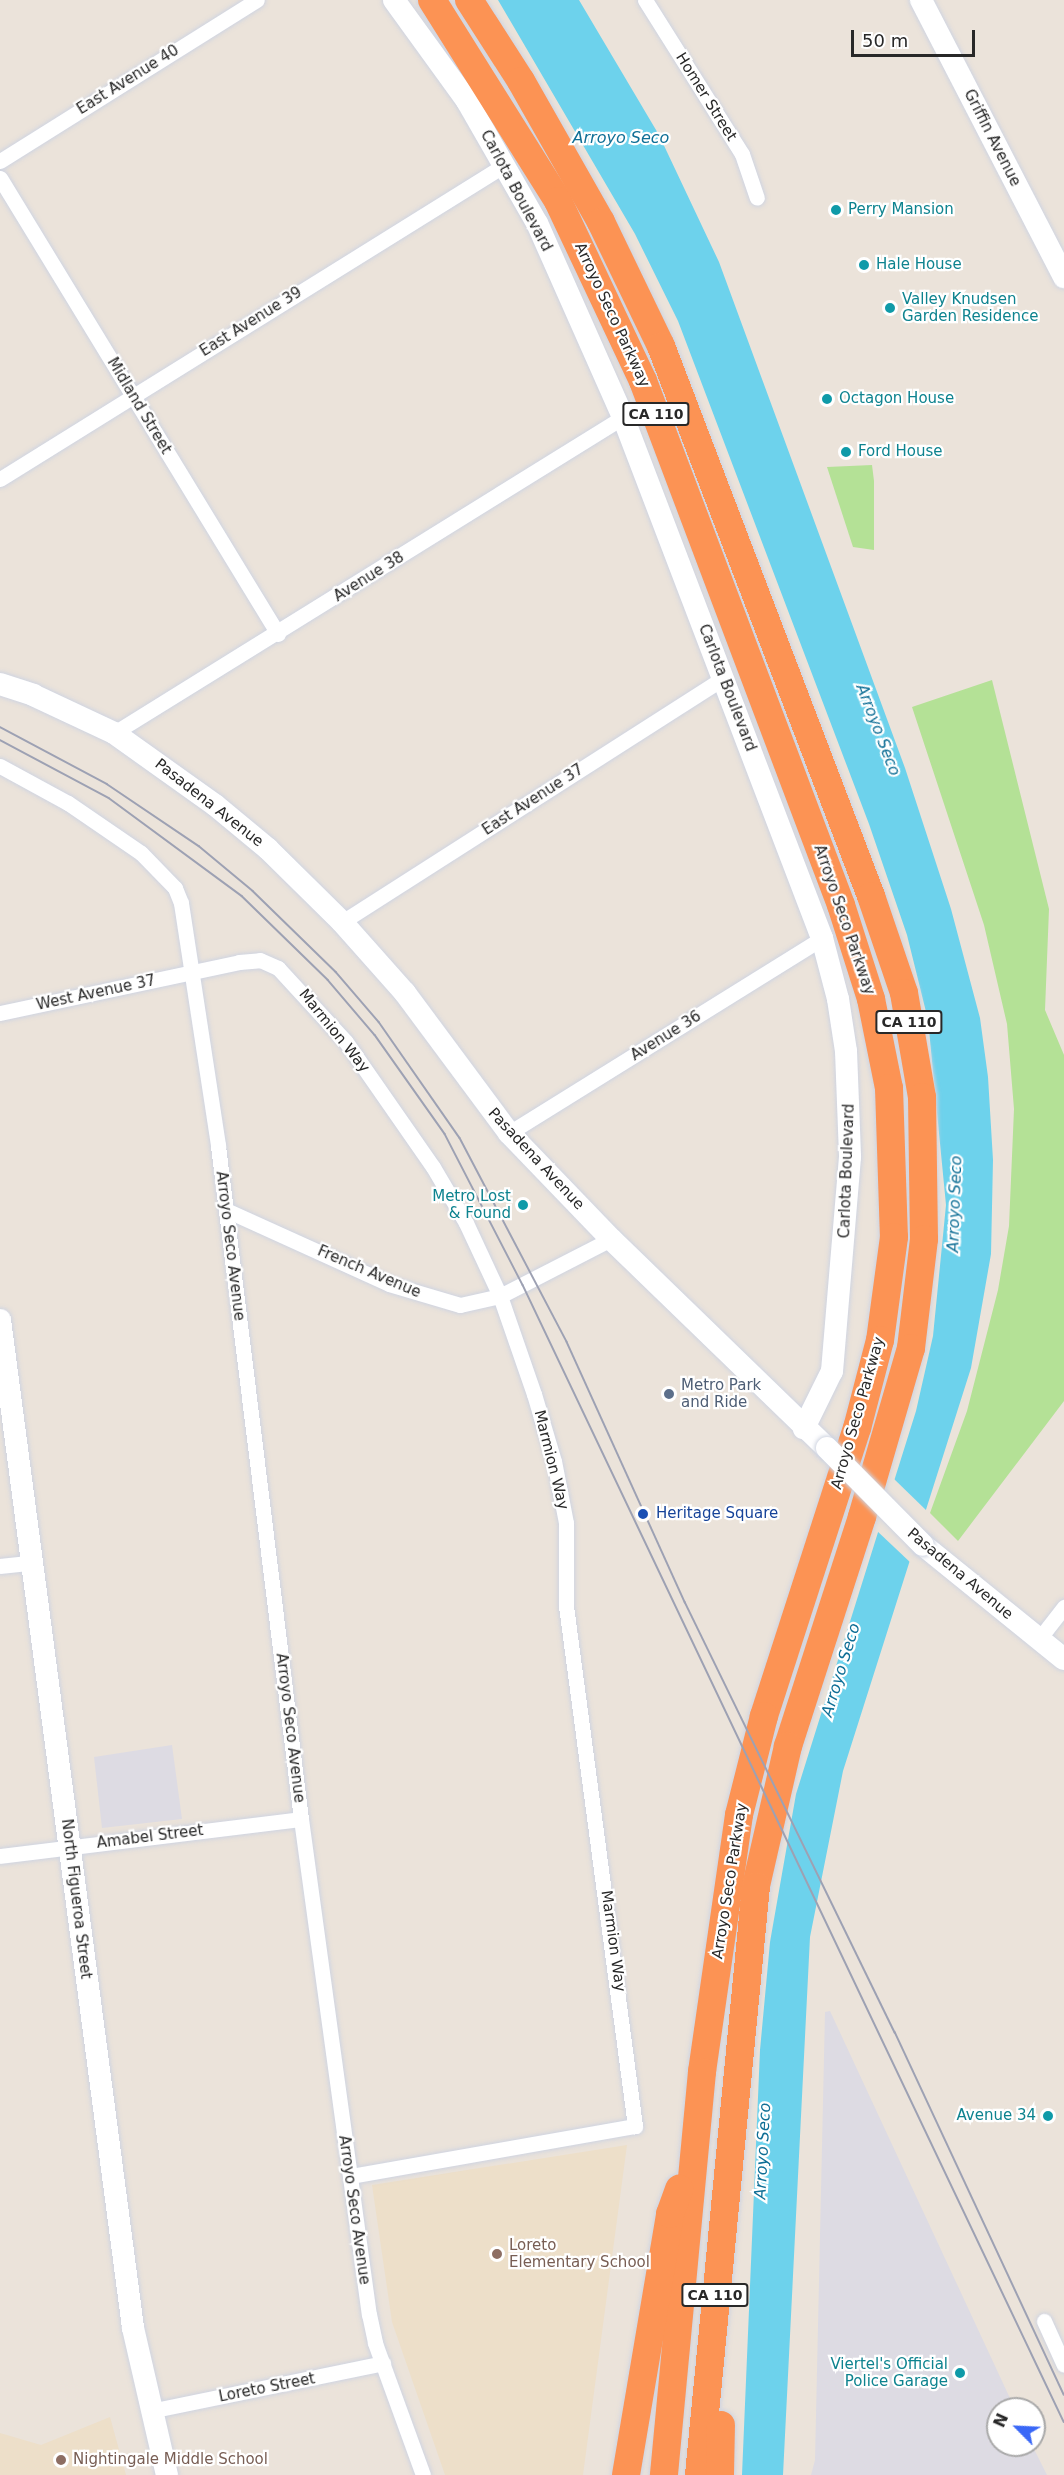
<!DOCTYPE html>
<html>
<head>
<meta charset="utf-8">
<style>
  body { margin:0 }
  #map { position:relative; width:1064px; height:2475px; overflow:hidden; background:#ebe3da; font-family:"DejaVu Sans",sans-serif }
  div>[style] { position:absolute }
  .industrial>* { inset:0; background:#dddbe3 }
  .education>* { inset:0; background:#eddfc9 }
  .green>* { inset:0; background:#b4e196 }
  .water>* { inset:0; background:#6dd2ec }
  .pier>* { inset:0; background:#ebe3da }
  .roads { filter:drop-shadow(0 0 2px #cfd4e1) drop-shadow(0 0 2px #cfd4e1) }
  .street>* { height:15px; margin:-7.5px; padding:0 7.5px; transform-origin:7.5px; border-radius:7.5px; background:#fff }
  .secondary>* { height:22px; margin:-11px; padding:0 11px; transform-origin:11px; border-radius:11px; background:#fff }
  .highway>* { height:28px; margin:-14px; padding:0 14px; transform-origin:14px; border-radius:14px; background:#fc9354 }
  .tram>* { height:1.5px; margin:-0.75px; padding:0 0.75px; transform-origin:0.75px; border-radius:0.75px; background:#9da1b3 }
  .bridges { filter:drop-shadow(0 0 2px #cfd4e1) drop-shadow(0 0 2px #cfd4e1) }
  .secondary-bridge>* { height:22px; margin:-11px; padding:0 11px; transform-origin:11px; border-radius:11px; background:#fff }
  .dots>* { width:16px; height:16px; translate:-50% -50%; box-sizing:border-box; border:3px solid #fff; border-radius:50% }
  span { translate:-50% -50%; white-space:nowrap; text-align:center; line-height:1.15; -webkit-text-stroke:4.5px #fff; paint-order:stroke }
  .shield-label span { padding:2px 4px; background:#fff; border:2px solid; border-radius:4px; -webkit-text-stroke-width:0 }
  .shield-label { font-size:14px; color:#282828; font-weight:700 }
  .street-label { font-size:15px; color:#282828 }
  .culture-label { font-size:15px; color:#0d838f }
  .left { translate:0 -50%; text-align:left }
  .right { translate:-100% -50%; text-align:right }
  .service-label { font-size:15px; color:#4e5e75 }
  .transit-label { font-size:15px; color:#164399 }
  .education-label { font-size:15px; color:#785e54 }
  .water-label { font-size:16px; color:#0f6f96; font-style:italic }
  .north { position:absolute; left:986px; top:2397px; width:60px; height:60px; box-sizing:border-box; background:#fff; border:2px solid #a9a9a9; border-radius:50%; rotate:294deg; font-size:16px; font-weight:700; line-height:24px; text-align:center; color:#282828 }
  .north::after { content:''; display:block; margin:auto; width:21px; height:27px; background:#3a68f7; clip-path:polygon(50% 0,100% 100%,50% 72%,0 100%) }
  .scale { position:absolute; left:851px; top:30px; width:124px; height:27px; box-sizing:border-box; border:3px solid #282828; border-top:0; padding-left:8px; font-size:18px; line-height:21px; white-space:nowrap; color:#282828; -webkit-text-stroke:4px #fff; paint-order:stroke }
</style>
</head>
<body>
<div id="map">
  <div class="industrial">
    <i style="clip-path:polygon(172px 1745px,182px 1819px,102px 1828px,94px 1757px)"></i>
    <i style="clip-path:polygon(830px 2011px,1015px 2409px,998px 2409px,998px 2445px,1032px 2445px,1047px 2475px,811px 2475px,815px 2460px,825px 2012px)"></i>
  </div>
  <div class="education">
    <i style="clip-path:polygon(627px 2145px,583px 2475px,445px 2475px,392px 2322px,372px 2185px)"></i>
    <i style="clip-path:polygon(110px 2417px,126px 2475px,0 2475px,0 2433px,41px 2445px)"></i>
  </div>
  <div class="green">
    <i style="clip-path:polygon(872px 465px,874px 481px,874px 550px,853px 547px,827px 467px)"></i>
    <i style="clip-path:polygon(992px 680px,1049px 909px,1045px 1010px,1064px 1055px,1064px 1401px,958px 1541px,930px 1513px,967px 1411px,998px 1290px,1009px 1226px,1014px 1109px,1007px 1024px,984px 925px,912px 707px)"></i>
  </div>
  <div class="water">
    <i style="clip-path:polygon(498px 0,579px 0,659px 135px,719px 262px,905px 768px,951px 909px,980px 1018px,988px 1077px,993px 1160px,991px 1254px,971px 1368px,843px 1771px,810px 1937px,783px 2475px,742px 2475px,760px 2050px,770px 1942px,796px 1794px,916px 1411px,933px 1336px,946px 1205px,928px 1020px,907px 935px,869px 824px,678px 321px,635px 234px)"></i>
  </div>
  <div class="pier">
    <i style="clip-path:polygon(892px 1477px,928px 1512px,912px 1564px,876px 1530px)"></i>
  </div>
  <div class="roads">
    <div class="street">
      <i style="left:645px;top:0;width:182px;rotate:57.8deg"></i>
      <i style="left:742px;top:154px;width:46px;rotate:71.2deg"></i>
      <i style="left:0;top:161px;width:303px;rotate:-32.1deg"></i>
      <i style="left:0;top:178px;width:534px;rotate:58.63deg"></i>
      <i style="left:0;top:479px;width:592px;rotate:-31.89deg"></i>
      <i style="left:114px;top:733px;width:599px;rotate:-31.83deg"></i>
      <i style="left:0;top:766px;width:77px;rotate:28.6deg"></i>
      <i style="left:68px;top:803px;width:88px;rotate:34.4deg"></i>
      <i style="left:141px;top:853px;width:49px;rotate:45.8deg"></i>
      <i style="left:175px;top:888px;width:16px;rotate:68deg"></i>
      <i style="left:181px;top:903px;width:246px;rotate:81.3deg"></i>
      <i style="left:218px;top:1146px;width:678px;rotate:82.97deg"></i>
      <i style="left:301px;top:1819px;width:500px;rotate:82.2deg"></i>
      <i style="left:369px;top:2314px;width:30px;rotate:78deg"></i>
      <i style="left:375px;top:2343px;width:140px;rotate:70deg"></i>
      <i style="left:342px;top:922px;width:453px;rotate:-32.6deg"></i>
      <i style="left:0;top:1013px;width:244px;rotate:-12deg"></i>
      <i style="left:239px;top:962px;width:21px;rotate:-5deg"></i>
      <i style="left:260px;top:960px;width:20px;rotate:24deg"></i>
      <i style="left:278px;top:968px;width:100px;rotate:47.4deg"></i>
      <i style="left:346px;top:1042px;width:152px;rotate:55.2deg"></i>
      <i style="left:433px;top:1167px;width:65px;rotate:59.5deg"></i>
      <i style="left:466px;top:1223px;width:81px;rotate:65deg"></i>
      <i style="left:500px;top:1296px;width:104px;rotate:70.9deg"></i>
      <i style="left:534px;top:1394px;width:70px;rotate:73.4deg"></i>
      <i style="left:554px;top:1461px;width:63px;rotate:79deg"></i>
      <i style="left:566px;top:1523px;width:83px;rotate:90deg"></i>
      <i style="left:566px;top:1606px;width:525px;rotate:82.44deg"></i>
      <i style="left:635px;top:2126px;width:289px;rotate:170deg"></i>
      <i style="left:509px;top:1133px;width:369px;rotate:-31.9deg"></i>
      <i style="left:226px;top:1210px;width:179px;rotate:24.4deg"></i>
      <i style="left:389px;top:1284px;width:74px;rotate:16.5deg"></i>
      <i style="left:460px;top:1305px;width:41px;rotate:-12.7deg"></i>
      <i style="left:500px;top:1296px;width:125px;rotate:-27.2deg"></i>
      <i style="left:0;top:1566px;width:30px;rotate:-6deg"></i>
      <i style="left:1039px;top:1639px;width:41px;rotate:-52deg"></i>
      <i style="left:0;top:1856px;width:303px;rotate:-7deg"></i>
      <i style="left:1044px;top:2321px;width:48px;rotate:65.6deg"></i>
      <i style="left:150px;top:2411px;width:238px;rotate:-11.6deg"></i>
    </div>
    <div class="secondary">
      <i style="left:394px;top:0;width:125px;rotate:54.1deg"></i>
      <i style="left:467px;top:101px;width:141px;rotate:60.2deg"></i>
      <i style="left:537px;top:223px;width:212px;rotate:66.1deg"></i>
      <i style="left:623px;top:417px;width:558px;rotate:69.1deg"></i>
      <i style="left:822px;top:938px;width:63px;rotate:75.3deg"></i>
      <i style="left:838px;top:999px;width:53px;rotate:81.3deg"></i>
      <i style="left:846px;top:1051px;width:106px;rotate:87.8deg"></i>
      <i style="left:850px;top:1157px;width:215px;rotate:94.8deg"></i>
      <i style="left:832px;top:1371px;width:64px;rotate:116.2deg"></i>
      <i style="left:921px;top:0;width:312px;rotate:62.7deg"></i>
      <i style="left:0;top:684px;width:35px;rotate:18deg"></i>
      <i style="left:33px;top:695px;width:89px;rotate:25.1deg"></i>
      <i style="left:114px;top:733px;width:124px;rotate:35.5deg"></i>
      <i style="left:215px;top:805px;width:69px;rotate:39.7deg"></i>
      <i style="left:268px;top:849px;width:104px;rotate:44.6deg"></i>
      <i style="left:342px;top:922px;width:95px;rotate:48.4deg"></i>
      <i style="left:405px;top:993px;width:174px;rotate:53.4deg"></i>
      <i style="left:509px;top:1133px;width:147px;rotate:46.1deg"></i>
      <i style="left:611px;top:1239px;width:301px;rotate:44.1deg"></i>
      <i style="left:0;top:1320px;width:1017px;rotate:82.48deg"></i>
      <i style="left:133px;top:2328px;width:151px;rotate:77deg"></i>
      <i style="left:923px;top:1545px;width:181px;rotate:39deg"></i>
    </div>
    <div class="highway">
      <i style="left:432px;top:0;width:237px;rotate:57.9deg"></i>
      <i style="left:558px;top:201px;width:199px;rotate:64.7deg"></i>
      <i style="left:643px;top:381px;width:560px;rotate:69.3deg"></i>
      <i style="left:841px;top:905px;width:99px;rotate:72.3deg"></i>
      <i style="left:871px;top:999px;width:91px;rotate:78.6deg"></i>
      <i style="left:889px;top:1088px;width:149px;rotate:88.1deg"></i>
      <i style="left:894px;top:1237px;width:104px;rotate:97.7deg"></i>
      <i style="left:880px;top:1340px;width:91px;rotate:104.6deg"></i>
      <i style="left:857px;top:1428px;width:303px;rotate:107.9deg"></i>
      <i style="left:764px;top:1716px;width:102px;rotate:104.2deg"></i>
      <i style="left:739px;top:1815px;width:260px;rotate:98.2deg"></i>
      <i style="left:702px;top:2072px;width:405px;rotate:95.4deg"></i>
      <i style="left:469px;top:0;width:96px;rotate:57.3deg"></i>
      <i style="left:521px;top:81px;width:162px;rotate:60.4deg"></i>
      <i style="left:601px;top:222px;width:138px;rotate:64.2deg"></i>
      <i style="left:661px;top:346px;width:589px;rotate:69.1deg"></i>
      <i style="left:871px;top:896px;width:102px;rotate:71.2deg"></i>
      <i style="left:904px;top:993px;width:106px;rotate:80.2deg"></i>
      <i style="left:922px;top:1097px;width:142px;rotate:89.2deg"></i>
      <i style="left:924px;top:1239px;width:110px;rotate:96.8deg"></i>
      <i style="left:911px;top:1348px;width:176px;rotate:106.2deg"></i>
      <i style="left:862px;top:1517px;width:241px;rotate:107.9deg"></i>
      <i style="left:788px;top:1746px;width:144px;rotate:102.9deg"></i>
      <i style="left:756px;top:1886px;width:592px;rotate:95.53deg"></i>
      <i style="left:626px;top:2475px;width:265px;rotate:-80.4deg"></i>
      <i style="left:670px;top:2214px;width:27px;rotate:-70deg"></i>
      <i style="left:720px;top:2475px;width:50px;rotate:-88.9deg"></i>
    </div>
  </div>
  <div class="tram">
    <i style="left:0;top:727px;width:121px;rotate:28deg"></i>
    <i style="left:107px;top:784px;width:111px;rotate:34deg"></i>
    <i style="left:199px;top:846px;width:70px;rotate:39.8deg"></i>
    <i style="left:253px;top:891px;width:116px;rotate:44.3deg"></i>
    <i style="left:336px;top:972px;width:66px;rotate:49.3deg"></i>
    <i style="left:379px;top:1022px;width:141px;rotate:55.1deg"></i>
    <i style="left:460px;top:1138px;width:230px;rotate:62.3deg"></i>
    <i style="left:567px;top:1342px;width:286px;rotate:65.6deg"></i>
    <i style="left:685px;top:1602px;width:479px;rotate:64deg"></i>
    <i style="left:895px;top:2032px;width:400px;rotate:65deg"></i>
    <i style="left:0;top:740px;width:123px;rotate:28deg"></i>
    <i style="left:109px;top:798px;width:165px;rotate:36.4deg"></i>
    <i style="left:242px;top:896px;width:120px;rotate:44.3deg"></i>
    <i style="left:328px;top:980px;width:72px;rotate:49.5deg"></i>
    <i style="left:375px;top:1035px;width:121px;rotate:54.7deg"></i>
    <i style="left:445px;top:1134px;width:170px;rotate:62.7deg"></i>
    <i style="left:523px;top:1285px;width:1259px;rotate:64.55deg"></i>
  </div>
  <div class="bridges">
    <div class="secondary-bridge">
      <i style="left:827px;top:1448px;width:136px;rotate:45.3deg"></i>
    </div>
  </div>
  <div class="dots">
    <i style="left:836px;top:210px;background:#0f9aa8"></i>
    <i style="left:864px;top:265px;background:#0f9aa8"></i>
    <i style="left:890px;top:308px;background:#0f9aa8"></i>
    <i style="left:827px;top:399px;background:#0f9aa8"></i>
    <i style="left:846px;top:452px;background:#0f9aa8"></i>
    <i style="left:523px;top:1205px;background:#0f9aa8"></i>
    <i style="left:669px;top:1394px;background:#5c6f8a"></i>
    <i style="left:643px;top:1514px;background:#1a4fb4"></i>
    <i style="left:1048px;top:2116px;background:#0f9aa8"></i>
    <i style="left:497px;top:2254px;background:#8d6e63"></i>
    <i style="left:960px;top:2373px;background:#0f9aa8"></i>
    <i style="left:61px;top:2460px;background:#8d6e63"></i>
  </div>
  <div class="shield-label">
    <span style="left:656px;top:414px">CA 110</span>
    <span style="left:909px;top:1022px">CA 110</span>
    <span style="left:715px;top:2295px">CA 110</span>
  </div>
  <div class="street-label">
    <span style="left:128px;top:80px;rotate:-32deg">East Avenue 40</span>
    <span style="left:706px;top:97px;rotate:58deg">Homer Street</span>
    <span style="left:992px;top:138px;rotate:63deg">Griffin Avenue</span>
    <span style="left:516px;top:191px;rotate:62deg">Carlota Boulevard</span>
    <span style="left:612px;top:315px;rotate:65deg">Arroyo Seco Parkway</span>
    <span style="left:251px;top:322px;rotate:-32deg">East Avenue 39</span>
    <span style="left:139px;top:406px;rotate:59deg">Midland Street</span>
    <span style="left:369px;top:577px;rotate:-32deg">Avenue 38</span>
    <span style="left:727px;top:688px;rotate:69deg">Carlota Boulevard</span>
    <span style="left:533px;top:800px;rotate:-33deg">East Avenue 37</span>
    <span style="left:209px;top:803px;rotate:38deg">Pasadena Avenue</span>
    <span style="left:844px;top:920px;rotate:71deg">Arroyo Seco Parkway</span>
    <span style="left:96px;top:993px;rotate:-12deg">West Avenue 37</span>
    <span style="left:334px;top:1031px;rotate:51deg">Marmion Way</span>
    <span style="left:666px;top:1036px;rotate:-32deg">Avenue 36</span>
    <span style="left:536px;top:1159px;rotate:47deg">Pasadena Avenue</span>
    <span style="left:847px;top:1171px;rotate:-88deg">Carlota Boulevard</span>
    <span style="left:230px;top:1246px;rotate:83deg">Arroyo Seco Avenue</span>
    <span style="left:369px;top:1272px;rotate:23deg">French Avenue</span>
    <span style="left:858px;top:1413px;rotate:-74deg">Arroyo Seco Parkway</span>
    <span style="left:551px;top:1460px;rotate:76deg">Marmion Way</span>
    <span style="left:960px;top:1574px;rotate:40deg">Pasadena Avenue</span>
    <span style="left:290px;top:1728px;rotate:83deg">Arroyo Seco Avenue</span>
    <span style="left:150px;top:1837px;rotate:-7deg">Amabel Street</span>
    <span style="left:730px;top:1881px;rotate:-81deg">Arroyo Seco Parkway</span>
    <span style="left:76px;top:1899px;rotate:83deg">North Figueroa Street</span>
    <span style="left:613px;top:1941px;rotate:82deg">Marmion Way</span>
    <span style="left:354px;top:2210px;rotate:82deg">Arroyo Seco Avenue</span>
    <span style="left:267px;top:2388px;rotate:-11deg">Loreto Street</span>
  </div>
  <div class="culture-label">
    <span class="left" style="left:848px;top:210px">Perry Mansion</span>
    <span class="left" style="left:876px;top:265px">Hale House</span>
    <span class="left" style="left:902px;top:308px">Valley Knudsen<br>Garden Residence</span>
    <span class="left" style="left:839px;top:399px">Octagon House</span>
    <span class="left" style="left:858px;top:452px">Ford House</span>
    <span class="right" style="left:511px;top:1205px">Metro Lost<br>&amp; Found</span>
    <span class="right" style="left:1036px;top:2116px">Avenue 34</span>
    <span class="right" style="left:948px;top:2373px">Viertel's Official<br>Police Garage</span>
  </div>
  <div class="service-label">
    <span class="left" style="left:681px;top:1394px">Metro Park<br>and Ride</span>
  </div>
  <div class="transit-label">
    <span class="left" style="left:656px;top:1514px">Heritage Square</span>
  </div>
  <div class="education-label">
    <span class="left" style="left:509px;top:2254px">Loreto<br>Elementary School</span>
    <span class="left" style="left:73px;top:2460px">Nightingale Middle School</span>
  </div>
  <div class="water-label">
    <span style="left:621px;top:138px">Arroyo Seco</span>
    <span style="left:878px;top:730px;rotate:69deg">Arroyo Seco</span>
    <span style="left:955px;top:1204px;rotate:-88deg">Arroyo Seco</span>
    <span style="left:841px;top:1670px;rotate:-73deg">Arroyo Seco</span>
    <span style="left:763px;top:2151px;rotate:-87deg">Arroyo Seco</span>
  </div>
  <div class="north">N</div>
  <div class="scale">50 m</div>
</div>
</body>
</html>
